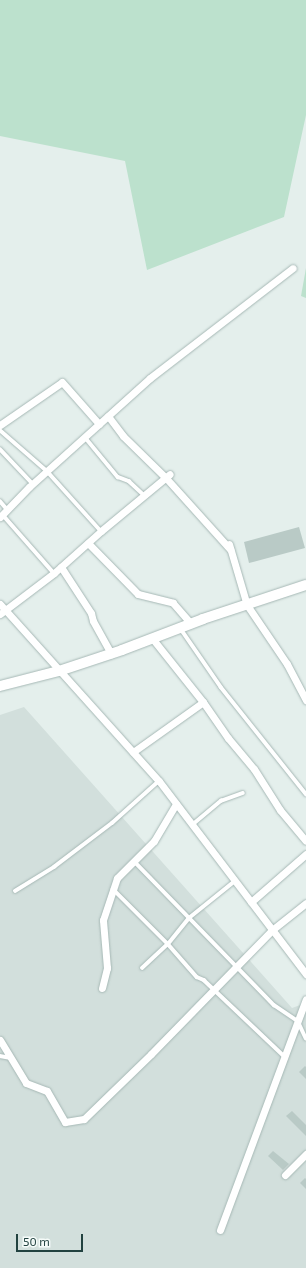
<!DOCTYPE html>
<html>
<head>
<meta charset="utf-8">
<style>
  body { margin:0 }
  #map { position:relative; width:306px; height:1268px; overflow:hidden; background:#e4efec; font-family:"Exo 2",sans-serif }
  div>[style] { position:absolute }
  .built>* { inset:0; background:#d2dfdc }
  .green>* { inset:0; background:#bce1cd }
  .building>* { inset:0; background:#b9cac6 }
  .roads { filter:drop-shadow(0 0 1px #a6b8b5) drop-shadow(0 0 1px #a6b8b5) }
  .lane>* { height:3.5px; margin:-1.75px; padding:0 1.75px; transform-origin:1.75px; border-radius:1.75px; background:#fff }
  .street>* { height:7px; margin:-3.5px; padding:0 3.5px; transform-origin:3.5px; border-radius:3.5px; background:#fff }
  .secondary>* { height:10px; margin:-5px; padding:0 5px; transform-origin:5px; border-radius:5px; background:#fff }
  span { translate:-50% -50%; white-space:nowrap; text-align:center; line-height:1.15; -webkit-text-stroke:3px #f5fbf9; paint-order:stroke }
  .scale { position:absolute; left:16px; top:1234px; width:67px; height:18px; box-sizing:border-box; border:2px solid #224240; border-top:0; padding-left:5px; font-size:12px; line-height:14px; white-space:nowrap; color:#224240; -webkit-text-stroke:3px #f5fbf9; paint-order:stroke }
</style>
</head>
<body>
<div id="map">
  <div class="built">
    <i style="clip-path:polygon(24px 707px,292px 1008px,306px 1003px,306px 1268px,0 1268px,0 715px)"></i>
  </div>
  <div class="green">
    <i style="clip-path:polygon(0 0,306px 0,306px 115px,284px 217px,147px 270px,125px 161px,0 136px)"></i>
    <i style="clip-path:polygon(306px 268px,306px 298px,301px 296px)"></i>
  </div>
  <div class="building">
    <i style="clip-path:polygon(299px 527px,305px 548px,249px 563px,244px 542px)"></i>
    <i style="clip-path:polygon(305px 1066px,306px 1067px,306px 1079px,299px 1072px)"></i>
    <i style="clip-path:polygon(292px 1111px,306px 1125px,306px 1136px,286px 1116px)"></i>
    <i style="clip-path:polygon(273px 1151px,289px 1164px,283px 1170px,268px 1156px)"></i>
    <i style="clip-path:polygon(305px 1178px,306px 1179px,306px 1189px,300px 1183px)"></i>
  </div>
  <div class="roads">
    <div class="lane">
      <i style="left:0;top:430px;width:62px;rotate:41.1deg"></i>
      <i style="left:47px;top:471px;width:81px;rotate:48deg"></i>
      <i style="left:85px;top:437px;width:52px;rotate:50.5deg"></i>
      <i style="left:118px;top:477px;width:12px;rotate:20deg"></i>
      <i style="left:129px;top:481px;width:21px;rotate:43deg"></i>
      <i style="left:0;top:449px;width:47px;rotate:46.7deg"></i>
      <i style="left:0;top:501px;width:11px;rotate:49deg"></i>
      <i style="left:3px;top:515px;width:77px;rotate:48.7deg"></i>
      <i style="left:181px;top:629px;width:70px;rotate:55.4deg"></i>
      <i style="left:221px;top:687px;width:137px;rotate:51.5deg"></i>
      <i style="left:192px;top:825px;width:38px;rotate:-40deg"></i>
      <i style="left:221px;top:801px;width:23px;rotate:-20deg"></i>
      <i style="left:134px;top:861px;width:201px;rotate:45.8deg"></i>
      <i style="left:274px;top:1005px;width:29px;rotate:34deg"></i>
      <i style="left:298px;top:1021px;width:19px;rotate:65deg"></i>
      <i style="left:113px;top:889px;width:78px;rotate:45deg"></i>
      <i style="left:168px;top:944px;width:44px;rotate:48.7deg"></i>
      <i style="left:197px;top:977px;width:8px;rotate:23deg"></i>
      <i style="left:204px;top:980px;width:110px;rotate:43.5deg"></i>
      <i style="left:15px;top:891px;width:46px;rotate:-31.6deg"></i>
      <i style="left:54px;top:867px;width:73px;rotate:-37.2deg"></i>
      <i style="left:112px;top:823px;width:63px;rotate:-41.8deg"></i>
      <i style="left:142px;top:968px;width:35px;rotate:-43deg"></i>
      <i style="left:168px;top:944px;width:33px;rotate:-51deg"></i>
      <i style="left:189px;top:918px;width:59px;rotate:-38.8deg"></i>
      <i style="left:0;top:1056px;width:11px;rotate:10deg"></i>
    </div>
    <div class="street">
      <i style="left:108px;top:416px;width:25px;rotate:53deg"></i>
      <i style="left:123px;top:436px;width:60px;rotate:44.3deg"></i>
      <i style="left:166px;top:478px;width:96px;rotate:48deg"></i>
      <i style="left:0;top:425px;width:75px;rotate:-34.7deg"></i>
      <i style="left:62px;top:382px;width:56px;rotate:48.6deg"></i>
      <i style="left:0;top:517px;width:42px;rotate:-46deg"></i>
      <i style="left:29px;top:487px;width:163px;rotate:-42deg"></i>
      <i style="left:150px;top:378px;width:180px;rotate:-37.6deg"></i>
      <i style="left:88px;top:543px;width:71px;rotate:45.6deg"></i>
      <i style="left:138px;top:594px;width:36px;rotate:14deg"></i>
      <i style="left:173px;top:603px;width:28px;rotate:49deg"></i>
      <i style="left:229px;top:544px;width:64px;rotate:73.6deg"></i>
      <i style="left:247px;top:605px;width:71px;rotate:55.9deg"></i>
      <i style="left:287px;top:664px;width:41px;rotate:62.2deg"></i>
      <i style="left:61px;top:567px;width:55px;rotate:56.9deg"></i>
      <i style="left:91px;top:613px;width:8px;rotate:76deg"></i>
      <i style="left:93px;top:621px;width:38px;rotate:61deg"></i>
      <i style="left:0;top:604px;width:238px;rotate:48.1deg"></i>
      <i style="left:159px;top:781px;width:243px;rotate:52.7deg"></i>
      <i style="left:0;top:614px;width:68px;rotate:-37.2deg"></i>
      <i style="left:54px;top:573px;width:63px;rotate:-41.8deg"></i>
      <i style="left:101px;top:531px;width:89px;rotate:-39.6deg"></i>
      <i style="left:203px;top:702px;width:44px;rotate:55.2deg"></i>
      <i style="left:228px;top:738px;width:40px;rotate:50deg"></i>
      <i style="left:254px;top:769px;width:49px;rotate:57.6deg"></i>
      <i style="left:280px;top:810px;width:40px;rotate:50deg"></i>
      <i style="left:133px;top:752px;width:86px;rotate:-35.5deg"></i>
      <i style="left:203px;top:702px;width:82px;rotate:-128.6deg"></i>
      <i style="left:251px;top:902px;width:73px;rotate:-41.1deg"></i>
      <i style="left:102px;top:988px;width:21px;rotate:-76deg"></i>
      <i style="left:107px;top:968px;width:48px;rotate:-94.8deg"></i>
      <i style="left:103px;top:920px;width:44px;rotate:-71.6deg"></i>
      <i style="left:117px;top:878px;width:52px;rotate:-45deg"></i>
      <i style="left:154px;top:841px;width:43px;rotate:-59.3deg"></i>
      <i style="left:0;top:1040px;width:50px;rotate:58.8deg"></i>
      <i style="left:26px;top:1083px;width:22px;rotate:21deg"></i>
      <i style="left:47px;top:1091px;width:36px;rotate:60deg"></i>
      <i style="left:65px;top:1122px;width:19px;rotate:-9deg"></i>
      <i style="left:84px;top:1119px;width:93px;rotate:-44.1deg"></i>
      <i style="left:151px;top:1054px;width:173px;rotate:-45.7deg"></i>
      <i style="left:272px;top:930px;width:43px;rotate:-38.5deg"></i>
      <i style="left:285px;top:1175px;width:30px;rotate:-45deg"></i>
      <i style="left:220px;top:1230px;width:246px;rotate:-69.6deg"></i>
    </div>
    <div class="secondary">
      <i style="left:0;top:686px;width:61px;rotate:-14.3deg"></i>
      <i style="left:59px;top:671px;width:66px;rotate:-18.4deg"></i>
      <i style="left:122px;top:650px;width:87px;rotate:-20.9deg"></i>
      <i style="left:203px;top:619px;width:108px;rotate:-18.3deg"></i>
    </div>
  </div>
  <div class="scale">50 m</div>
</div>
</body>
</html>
